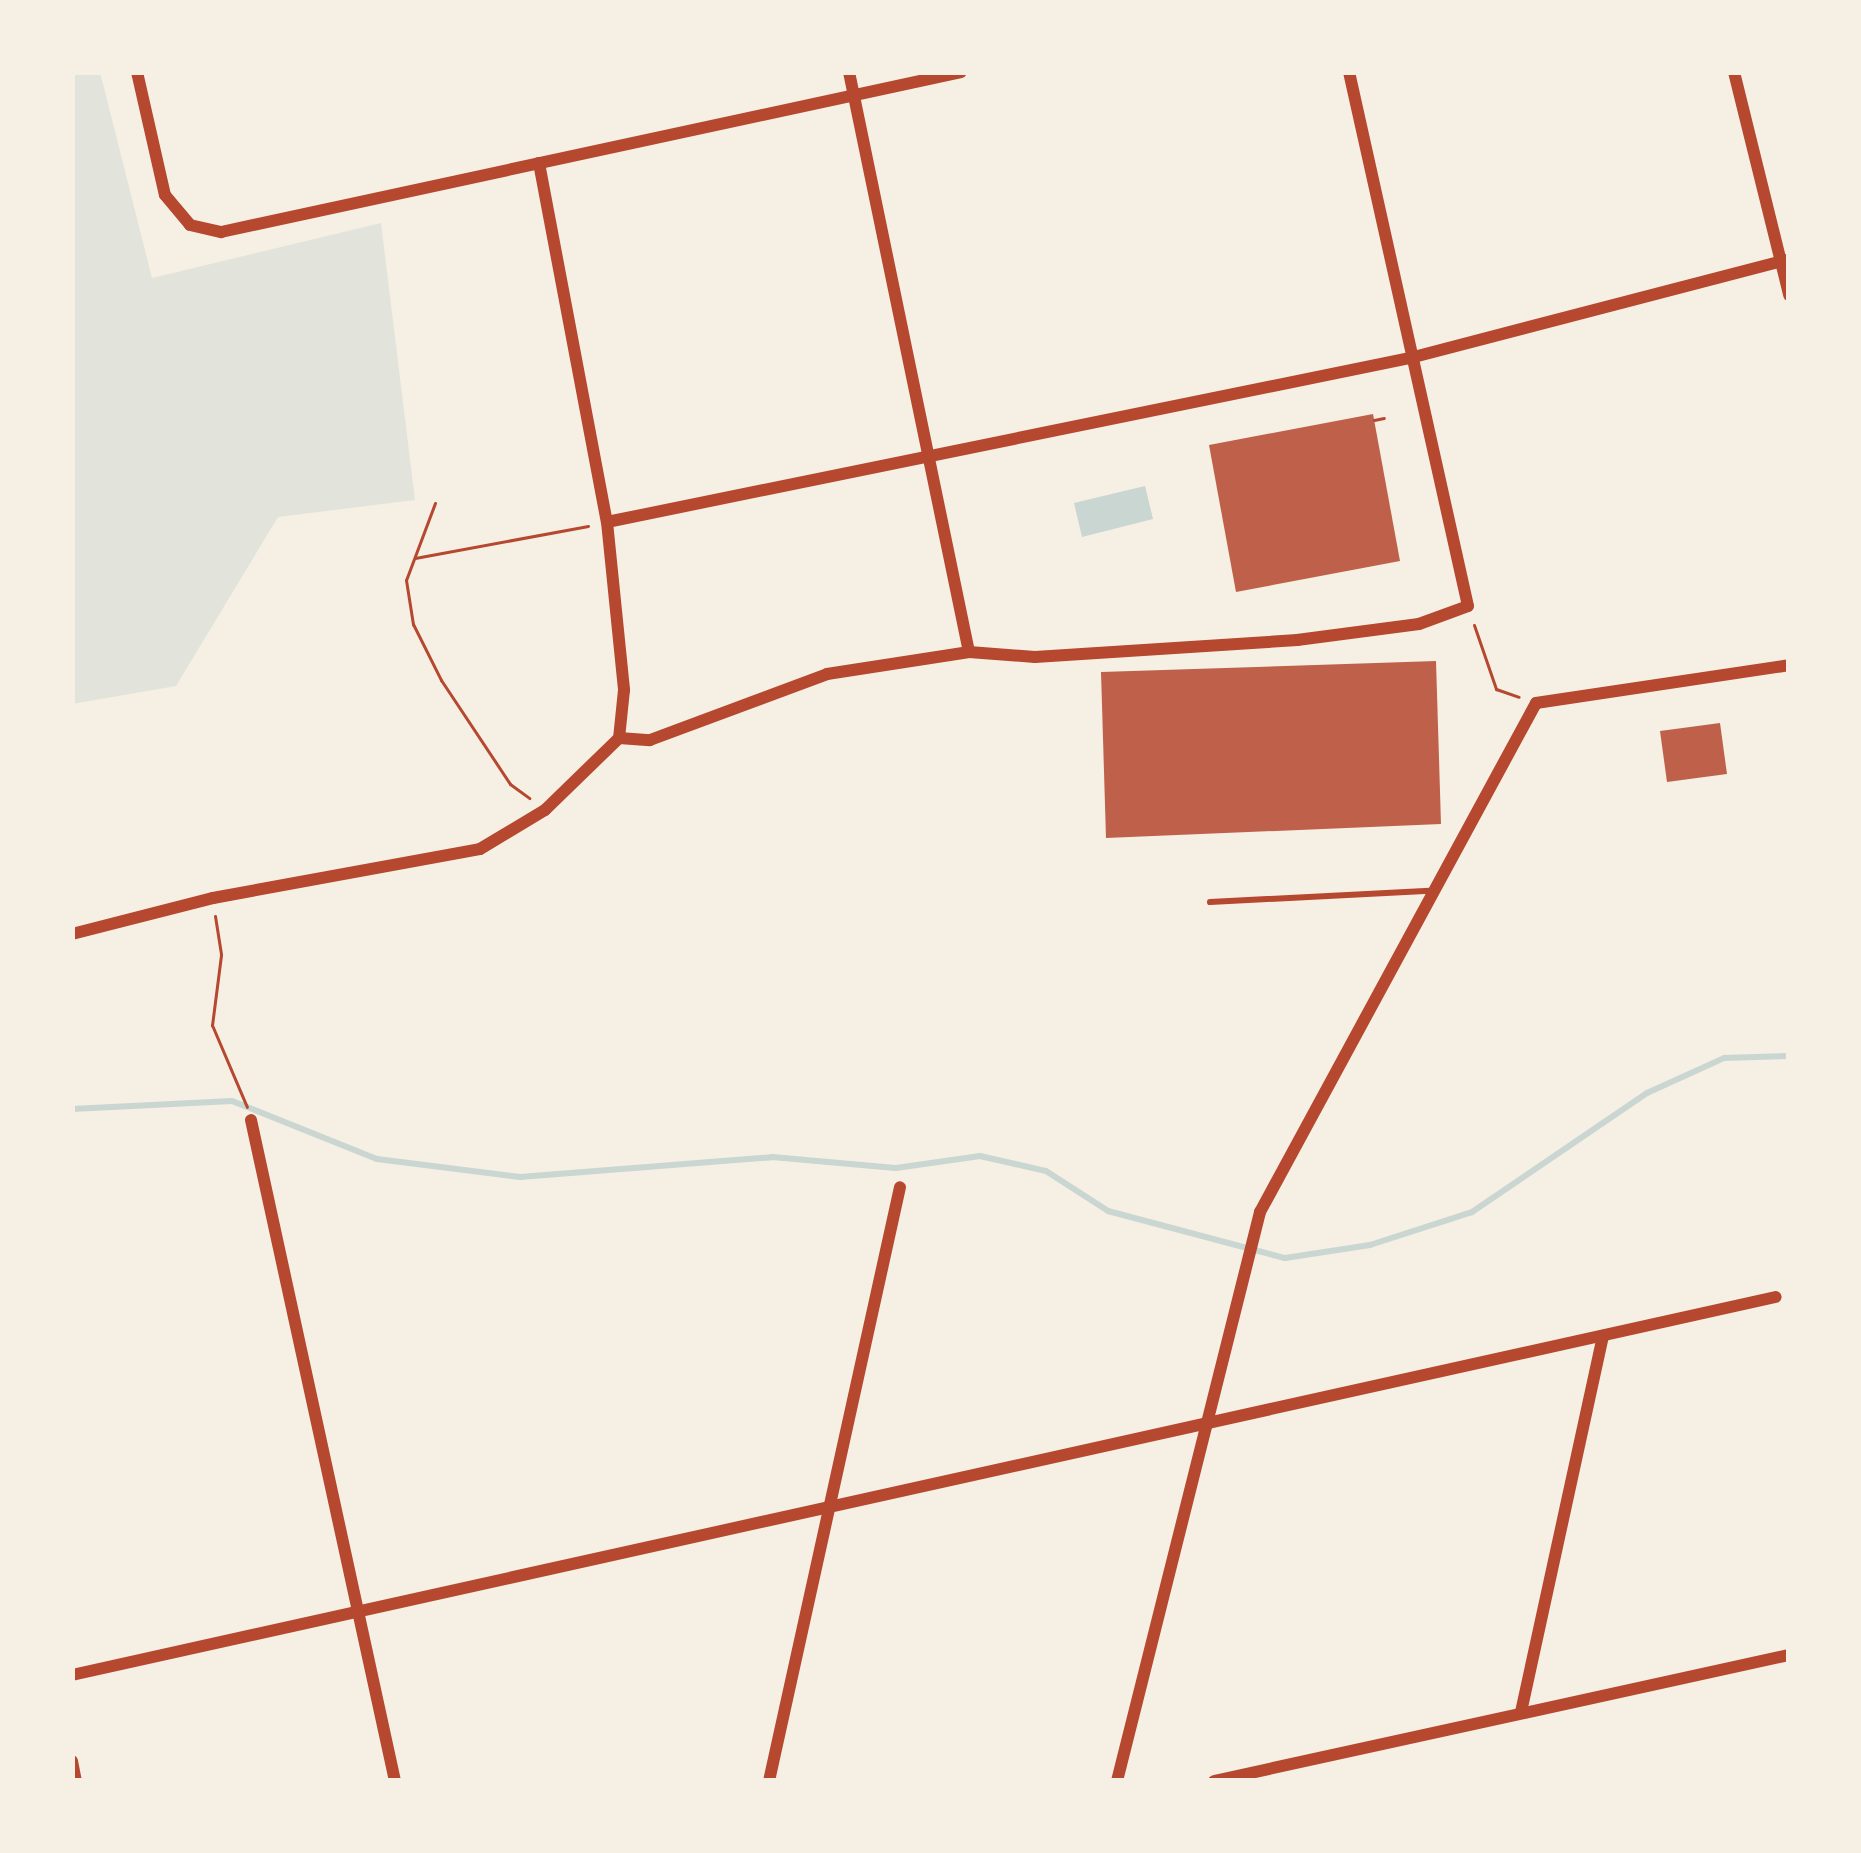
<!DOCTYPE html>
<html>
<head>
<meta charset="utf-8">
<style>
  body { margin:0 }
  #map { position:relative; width:1861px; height:1853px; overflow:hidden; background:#f6efe4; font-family:"Varela Round",sans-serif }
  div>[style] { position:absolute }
  .green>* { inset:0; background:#e2e4dc }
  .water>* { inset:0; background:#c9d6d2 }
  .stream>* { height:6px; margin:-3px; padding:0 3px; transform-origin:3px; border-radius:3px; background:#c9d6d2 }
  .building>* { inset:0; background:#bf614a }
  .path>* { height:3px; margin:-1.5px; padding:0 1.5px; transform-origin:1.5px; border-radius:1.5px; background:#b5482f }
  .service>* { height:6px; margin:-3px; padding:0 3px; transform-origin:3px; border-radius:3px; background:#b5482f }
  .minor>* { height:12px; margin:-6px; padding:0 6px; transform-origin:6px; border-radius:6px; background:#b5482f }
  span { translate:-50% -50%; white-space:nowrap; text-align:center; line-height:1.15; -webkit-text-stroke:12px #f6efe4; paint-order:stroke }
  .frame { position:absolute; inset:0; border:75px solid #f6efe4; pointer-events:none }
</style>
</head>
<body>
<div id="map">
  <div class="green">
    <i style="clip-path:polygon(72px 72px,100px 72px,152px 278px,381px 223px,415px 500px,278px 517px,176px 686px,72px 704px)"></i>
  </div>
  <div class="water">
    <i style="clip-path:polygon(1145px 486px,1153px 519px,1082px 537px,1074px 503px)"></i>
  </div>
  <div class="stream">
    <i style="left:72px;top:1109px;width:160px;rotate:-2.9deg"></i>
    <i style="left:232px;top:1101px;width:156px;rotate:21.8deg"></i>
    <i style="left:377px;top:1159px;width:144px;rotate:7.2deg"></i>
    <i style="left:520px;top:1177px;width:253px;rotate:-4.5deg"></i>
    <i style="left:772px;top:1157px;width:124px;rotate:5.1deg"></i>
    <i style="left:896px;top:1168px;width:85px;rotate:-8.1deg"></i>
    <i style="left:980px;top:1156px;width:68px;rotate:12.8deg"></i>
    <i style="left:1046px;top:1171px;width:74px;rotate:32.8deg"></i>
    <i style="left:1108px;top:1211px;width:183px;rotate:14.9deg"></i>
    <i style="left:1285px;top:1258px;width:86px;rotate:-8.7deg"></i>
    <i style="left:1370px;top:1245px;width:107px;rotate:-17.9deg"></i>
    <i style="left:1472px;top:1212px;width:212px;rotate:-34.2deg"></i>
    <i style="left:1647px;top:1093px;width:85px;rotate:-24.4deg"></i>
    <i style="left:1724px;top:1058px;width:65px;rotate:-1.8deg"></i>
  </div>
  <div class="building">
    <i style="clip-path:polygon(1373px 414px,1400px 561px,1236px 592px,1209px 445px)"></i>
    <i style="clip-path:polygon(1436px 661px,1441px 824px,1106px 838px,1101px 672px)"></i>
    <i style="clip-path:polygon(1720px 723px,1727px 774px,1667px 782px,1660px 731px)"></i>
  </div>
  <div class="path">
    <i style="left:1374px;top:420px;width:10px;rotate:-11deg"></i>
    <i style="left:435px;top:503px;width:82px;rotate:110.6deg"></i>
    <i style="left:406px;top:580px;width:45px;rotate:81deg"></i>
    <i style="left:413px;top:624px;width:63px;rotate:63.4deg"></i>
    <i style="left:441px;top:680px;width:125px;rotate:56.4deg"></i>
    <i style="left:510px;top:784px;width:24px;rotate:36deg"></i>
    <i style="left:415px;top:558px;width:176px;rotate:-10.5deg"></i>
    <i style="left:1474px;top:625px;width:68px;rotate:71deg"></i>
    <i style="left:1496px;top:689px;width:24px;rotate:19deg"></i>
    <i style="left:215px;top:916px;width:39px;rotate:81deg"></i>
    <i style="left:221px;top:955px;width:71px;rotate:97.3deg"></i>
    <i style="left:212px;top:1025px;width:89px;rotate:66.9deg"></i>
  </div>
  <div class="service">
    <i style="left:1210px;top:902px;width:220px;rotate:-2.9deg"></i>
  </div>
  <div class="minor">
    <i style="left:137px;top:72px;width:126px;rotate:77.2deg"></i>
    <i style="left:165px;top:195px;width:39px;rotate:50deg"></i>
    <i style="left:190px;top:225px;width:32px;rotate:13deg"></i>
    <i style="left:221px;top:232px;width:757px;rotate:-12.2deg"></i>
    <i style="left:849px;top:72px;width:592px;rotate:78.31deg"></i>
    <i style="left:1734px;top:72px;width:230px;rotate:76.1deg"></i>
    <i style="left:539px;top:163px;width:365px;rotate:79.3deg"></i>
    <i style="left:607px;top:522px;width:169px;rotate:84.2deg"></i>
    <i style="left:624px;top:690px;width:48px;rotate:95.9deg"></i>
    <i style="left:607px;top:522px;width:820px;rotate:-11.54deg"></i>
    <i style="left:1410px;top:358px;width:392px;rotate:-14.6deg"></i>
    <i style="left:72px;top:934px;width:146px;rotate:-14.3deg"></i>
    <i style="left:213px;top:898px;width:271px;rotate:-10.4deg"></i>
    <i style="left:480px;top:849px;width:76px;rotate:-31deg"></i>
    <i style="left:545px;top:810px;width:103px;rotate:-44.2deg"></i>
    <i style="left:619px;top:738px;width:31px;rotate:4deg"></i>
    <i style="left:650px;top:740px;width:189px;rotate:-20.4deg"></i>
    <i style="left:827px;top:674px;width:144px;rotate:-8.8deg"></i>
    <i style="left:969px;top:652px;width:66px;rotate:4.3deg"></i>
    <i style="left:1035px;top:657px;width:263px;rotate:-3.7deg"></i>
    <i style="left:1297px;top:640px;width:123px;rotate:-7.5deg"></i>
    <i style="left:1419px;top:624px;width:52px;rotate:-20.2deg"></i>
    <i style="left:1468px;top:606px;width:547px;rotate:-102.56deg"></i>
    <i style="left:251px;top:1120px;width:677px;rotate:77.71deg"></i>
    <i style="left:72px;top:1675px;width:1745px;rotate:-12.51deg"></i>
    <i style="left:1521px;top:1712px;width:385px;rotate:-77.7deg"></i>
    <i style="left:72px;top:1761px;width:20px;rotate:79deg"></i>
    <i style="left:769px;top:1781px;width:608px;rotate:-77.56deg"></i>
    <i style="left:1117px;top:1781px;width:587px;rotate:-75.89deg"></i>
    <i style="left:1260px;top:1212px;width:579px;rotate:-61.53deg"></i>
    <i style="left:1536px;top:703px;width:256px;rotate:-8.5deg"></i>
    <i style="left:1214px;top:1781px;width:589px;rotate:-12.36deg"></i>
  </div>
  <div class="frame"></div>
</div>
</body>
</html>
